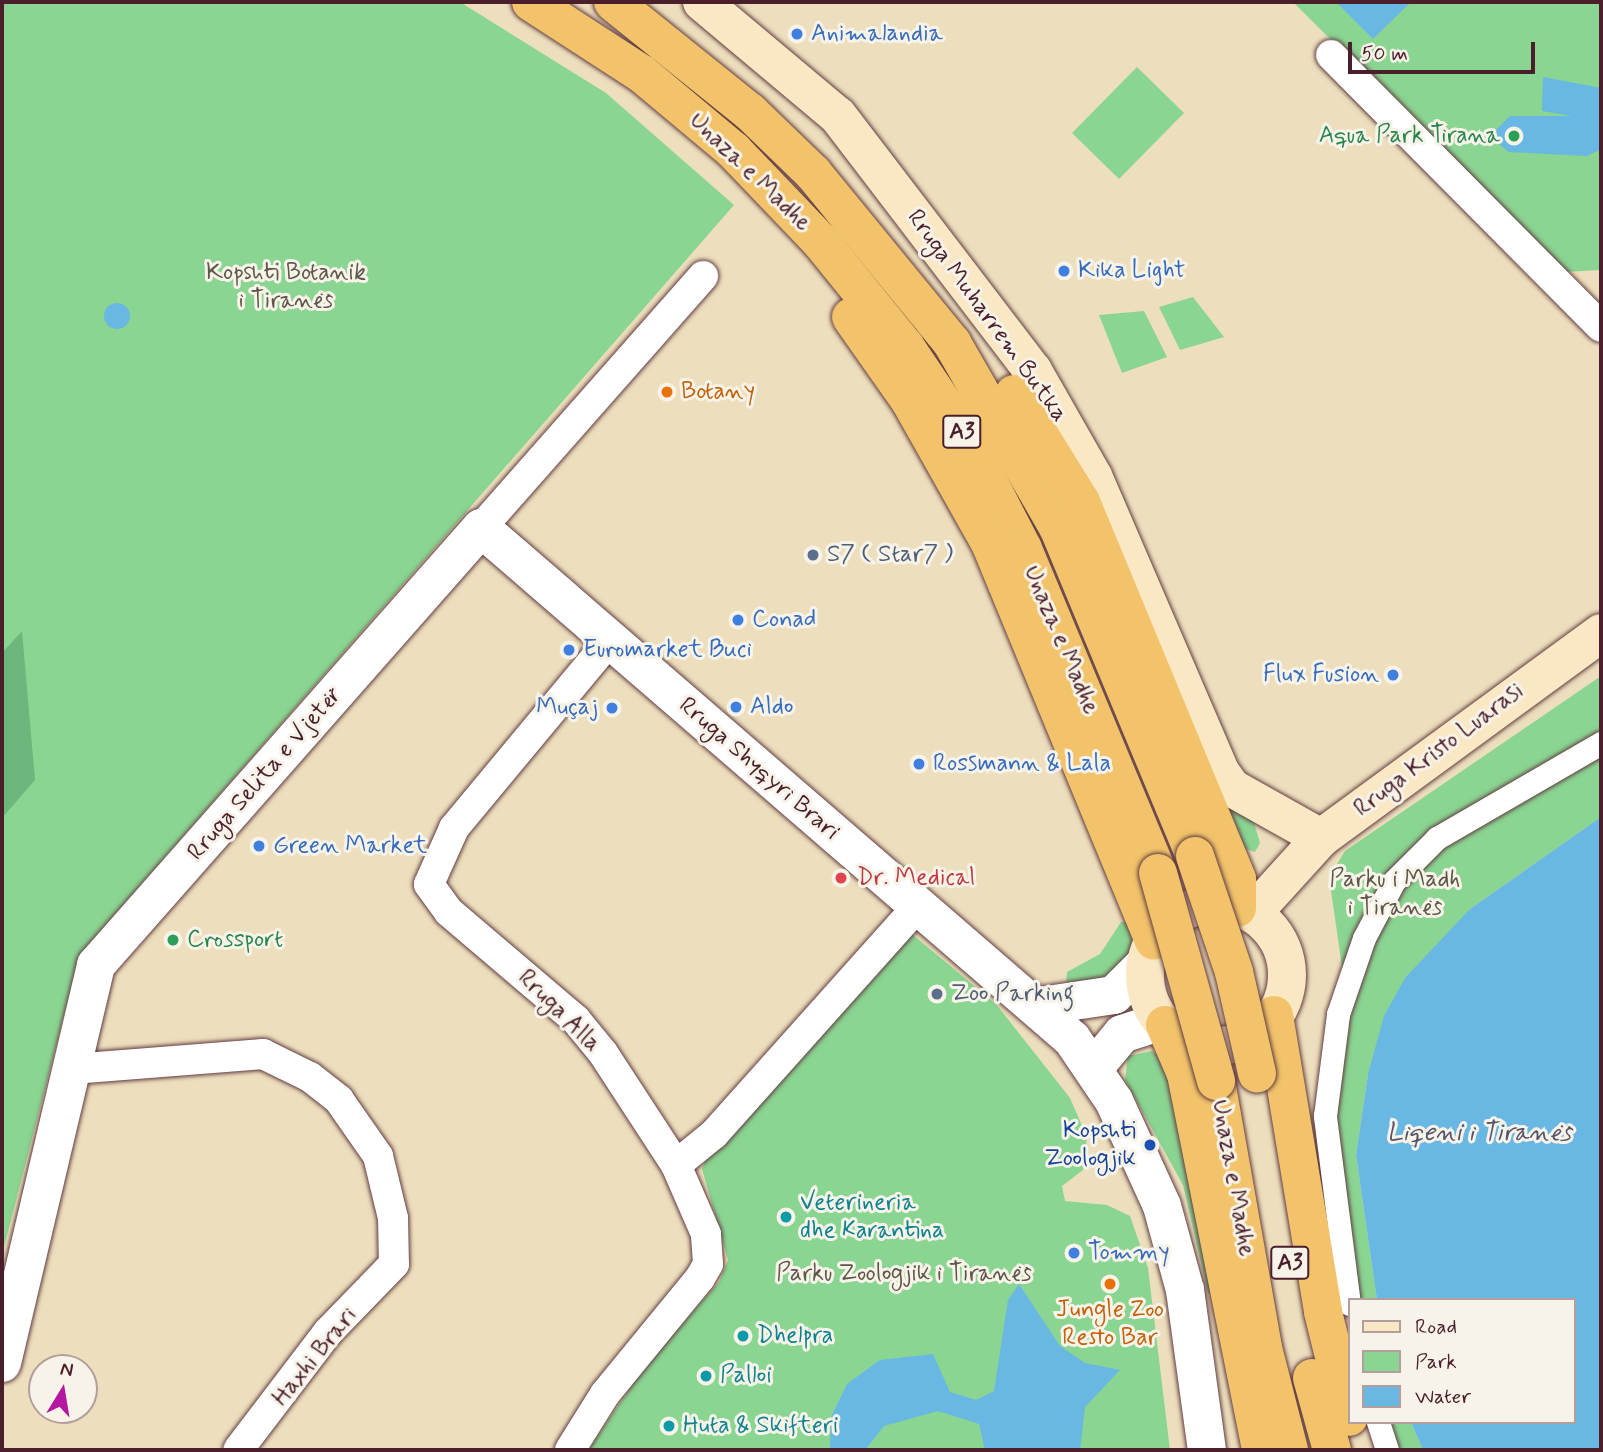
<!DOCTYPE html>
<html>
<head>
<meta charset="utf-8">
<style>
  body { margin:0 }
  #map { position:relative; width:1603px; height:1452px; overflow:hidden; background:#eddfbd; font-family:Mynerve,sans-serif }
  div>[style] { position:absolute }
  .green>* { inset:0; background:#8ad592 }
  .forest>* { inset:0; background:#6fb67c }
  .water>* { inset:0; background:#69b7e3 }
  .round { border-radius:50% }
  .roads { filter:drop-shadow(0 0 2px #623c41) drop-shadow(0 0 2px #623c41) }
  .pedestrian>* { height:23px; margin:-11.5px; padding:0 11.5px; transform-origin:11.5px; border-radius:11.5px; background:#fff }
  .minor>* { height:30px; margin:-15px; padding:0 15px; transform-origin:15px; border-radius:15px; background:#fff }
  .tertiary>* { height:38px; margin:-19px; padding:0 19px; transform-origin:19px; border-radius:19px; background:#fff }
  .secondary>* { height:38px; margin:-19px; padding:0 19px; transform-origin:19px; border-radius:19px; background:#fae7c3 }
  .secondary>.ring { margin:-19px; padding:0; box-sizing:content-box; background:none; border:38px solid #fae7c3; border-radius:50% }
  .trunk>* { height:38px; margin:-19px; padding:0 19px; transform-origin:19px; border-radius:19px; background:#f2c36a }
  .bridges { filter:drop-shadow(0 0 2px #623c41) drop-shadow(0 0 2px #623c41) }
  .trunk-bridge>* { height:38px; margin:-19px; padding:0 19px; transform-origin:19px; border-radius:19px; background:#f2c36a }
  .dots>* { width:19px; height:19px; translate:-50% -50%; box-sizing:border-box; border:4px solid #f7f3e8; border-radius:50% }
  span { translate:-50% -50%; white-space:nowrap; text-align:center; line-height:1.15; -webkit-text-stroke:6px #f7f3e8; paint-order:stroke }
  .shield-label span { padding:2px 5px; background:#f7f3e8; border:2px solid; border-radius:5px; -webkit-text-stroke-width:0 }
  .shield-label { font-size:23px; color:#4a1f2b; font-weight:700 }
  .shop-label { font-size:24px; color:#366cbe }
  .left { translate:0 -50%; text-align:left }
  .right { translate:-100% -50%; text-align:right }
  .leisure-label { font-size:24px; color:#27864d }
  .street-label { font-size:24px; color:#4a1f2b }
  .park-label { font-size:24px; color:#5d564a }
  .food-label { font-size:24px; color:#c56008 }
  .service-label { font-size:24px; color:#4e5e75 }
  .health-label { font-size:24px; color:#be3a42 }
  .transit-label { font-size:24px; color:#164399 }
  .culture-label { font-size:24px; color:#0d838f }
  .water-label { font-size:26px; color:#55546b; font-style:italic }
  .frame { position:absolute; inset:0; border:4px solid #4a1f2b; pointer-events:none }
  .legend { position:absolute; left:1348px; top:1298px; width:228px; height:126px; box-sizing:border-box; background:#f7f3e8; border:2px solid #b29e9c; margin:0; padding:9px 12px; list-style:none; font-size:21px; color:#4a1f2b }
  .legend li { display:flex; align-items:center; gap:14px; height:35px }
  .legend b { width:35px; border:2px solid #b29e9c }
  .north { position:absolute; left:28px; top:1354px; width:70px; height:70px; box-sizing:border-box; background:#f7f3e8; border:2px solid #b29e9c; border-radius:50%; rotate:11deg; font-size:19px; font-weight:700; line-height:28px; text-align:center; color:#4a1f2b }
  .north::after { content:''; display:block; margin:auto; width:24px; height:32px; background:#b5179e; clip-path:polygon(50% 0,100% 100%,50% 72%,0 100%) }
  .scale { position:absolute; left:1348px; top:42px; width:187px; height:32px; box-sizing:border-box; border:4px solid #4a1f2b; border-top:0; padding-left:9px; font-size:21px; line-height:24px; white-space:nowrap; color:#4a1f2b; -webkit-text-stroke:5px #f7f3e8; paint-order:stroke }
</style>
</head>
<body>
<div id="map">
  <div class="green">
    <i style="clip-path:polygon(2px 2px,460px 2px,606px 93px,734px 205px,88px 945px,74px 976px,2px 1255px)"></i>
    <i style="clip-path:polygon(1293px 2px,1601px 2px,1601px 270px,1564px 272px)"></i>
    <i style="clip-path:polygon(1137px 67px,1184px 113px,1119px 179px,1072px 133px)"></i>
    <i style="clip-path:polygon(1193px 297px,1224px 337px,1180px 350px,1159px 307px)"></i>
    <i style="clip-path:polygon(1144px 311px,1167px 357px,1122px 373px,1099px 315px)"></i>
    <i style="clip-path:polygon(1601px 676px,1601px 817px,1470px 909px,1368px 1074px,1356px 1155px,1377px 1300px,1352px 1300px,1330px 1144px,1347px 1001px,1329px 877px,1345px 851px)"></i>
    <i style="clip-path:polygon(1223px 800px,1253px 819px,1260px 843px,1255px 852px,1240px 847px)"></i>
    <i style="clip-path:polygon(1121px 922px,1128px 922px,1134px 940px,1120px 973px,1066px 986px,1067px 972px,1100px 954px)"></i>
    <i style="clip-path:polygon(907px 930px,996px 1004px,1070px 1098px,1087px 1137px,1083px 1170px,1062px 1186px,1065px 1201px,1107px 1205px,1130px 1216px,1148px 1268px,1170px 1450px,588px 1450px,648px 1362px,719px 1282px,728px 1260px,702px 1169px,707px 1155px)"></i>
    <i style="clip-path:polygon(1152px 1051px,1165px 1060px,1216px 1292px,1208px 1293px,1183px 1185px,1125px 1080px,1128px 1056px)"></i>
    <i style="clip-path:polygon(1382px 1422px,1411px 1422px,1423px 1450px,1391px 1450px)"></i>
  </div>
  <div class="forest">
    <i style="clip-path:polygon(22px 631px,35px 780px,2px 818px,2px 653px)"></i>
  </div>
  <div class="water">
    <i style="clip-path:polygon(1336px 2px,1411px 2px,1373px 39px)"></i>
    <i style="clip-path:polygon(1543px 77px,1601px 88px,1601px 149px,1587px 156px,1509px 152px,1498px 143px,1495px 131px,1510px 116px,1572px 116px,1542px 111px)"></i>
    <i class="round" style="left:104px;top:303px;width:26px;height:26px"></i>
    <i style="clip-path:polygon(1601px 817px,1601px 1450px,1423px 1450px,1411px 1422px,1573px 1422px,1573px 1300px,1377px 1300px,1356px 1155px,1368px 1074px,1384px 1016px,1405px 978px,1470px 909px)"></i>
    <i style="clip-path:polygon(1019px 1284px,1060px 1346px,1085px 1363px,1120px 1370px,1085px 1407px,1080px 1450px,985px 1450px,979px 1424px,938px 1411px,884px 1426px,865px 1450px,830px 1450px,831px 1417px,847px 1384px,880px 1360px,933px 1354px,950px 1392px,976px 1400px,994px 1391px,1008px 1300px)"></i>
  </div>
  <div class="roads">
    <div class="pedestrian">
      <i style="left:1349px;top:1304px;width:190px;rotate:-97.3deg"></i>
      <i style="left:1325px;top:1116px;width:103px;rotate:-82.7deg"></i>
      <i style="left:1338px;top:1014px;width:80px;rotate:-71.1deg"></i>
      <i style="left:1364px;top:938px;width:64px;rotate:-62.2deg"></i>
      <i style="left:1394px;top:881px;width:61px;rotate:-45deg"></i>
      <i style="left:1437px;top:838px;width:190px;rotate:-30.1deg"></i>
      <i style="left:1378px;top:1422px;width:29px;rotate:72deg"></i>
    </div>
    <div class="minor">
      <i style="left:1331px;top:55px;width:383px;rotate:45.2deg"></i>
      <i style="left:481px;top:528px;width:336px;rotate:-48.6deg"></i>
      <i style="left:72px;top:1069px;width:192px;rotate:-4.5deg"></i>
      <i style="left:263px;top:1054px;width:52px;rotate:26.1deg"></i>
      <i style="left:310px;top:1077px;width:37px;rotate:38deg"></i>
      <i style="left:339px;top:1100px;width:68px;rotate:55.1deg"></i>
      <i style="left:378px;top:1156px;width:64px;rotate:76.4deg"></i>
      <i style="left:393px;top:1218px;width:46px;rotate:88.8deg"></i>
      <i style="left:394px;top:1264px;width:95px;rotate:134.1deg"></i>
      <i style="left:328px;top:1332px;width:148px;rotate:127.3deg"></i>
      <i style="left:676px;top:1165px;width:49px;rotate:-39.2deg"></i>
      <i style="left:714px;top:1134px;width:306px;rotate:-48.2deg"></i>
      <i style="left:570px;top:1450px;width:66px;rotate:-58deg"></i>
      <i style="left:605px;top:1394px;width:150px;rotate:-50.7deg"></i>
      <i style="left:700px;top:1278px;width:16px;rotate:-60deg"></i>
      <i style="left:708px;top:1264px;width:30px;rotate:-94deg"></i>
      <i style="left:706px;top:1234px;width:75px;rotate:-113.5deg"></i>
      <i style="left:676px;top:1165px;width:134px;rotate:-123.1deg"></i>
      <i style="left:603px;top:1053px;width:43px;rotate:-129.3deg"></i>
      <i style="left:576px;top:1020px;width:167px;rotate:-139.6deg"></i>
      <i style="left:449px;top:912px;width:34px;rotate:-126deg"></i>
      <i style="left:429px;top:884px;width:61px;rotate:-65.9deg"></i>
      <i style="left:454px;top:828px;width:246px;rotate:-50.3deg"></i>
    </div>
    <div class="tertiary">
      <i style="left:1041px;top:1006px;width:74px;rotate:-8.6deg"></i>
      <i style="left:1114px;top:995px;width:45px;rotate:-45deg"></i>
      <i style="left:1094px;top:1068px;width:44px;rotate:-50.5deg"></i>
      <i style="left:1122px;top:1034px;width:42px;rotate:-18deg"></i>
      <i style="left:2px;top:1363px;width:409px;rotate:-76.7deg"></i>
      <i style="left:96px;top:965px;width:582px;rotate:-48.62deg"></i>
      <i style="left:481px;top:528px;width:781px;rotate:40.85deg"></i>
      <i style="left:1072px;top:1039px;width:75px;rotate:55.9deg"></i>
      <i style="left:1114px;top:1101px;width:115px;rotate:65.4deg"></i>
      <i style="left:1162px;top:1206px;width:87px;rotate:74.7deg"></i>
      <i style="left:1185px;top:1290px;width:162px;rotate:82.2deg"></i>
    </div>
    <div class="secondary">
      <i style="left:702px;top:2px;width:177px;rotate:40deg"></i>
      <i style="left:838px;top:116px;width:321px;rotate:52.6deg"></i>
      <i style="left:1033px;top:371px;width:121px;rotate:60.3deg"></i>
      <i style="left:1093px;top:476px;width:323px;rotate:66.7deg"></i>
      <i style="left:1221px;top:773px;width:19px;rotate:54deg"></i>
      <i style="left:1232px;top:788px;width:102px;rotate:29.3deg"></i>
      <i class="ring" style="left:1145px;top:904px;width:104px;height:104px"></i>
      <i style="left:1252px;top:914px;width:103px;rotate:-47.8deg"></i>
      <i style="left:1321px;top:838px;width:347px;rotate:-36.2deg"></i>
    </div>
    <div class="trunk">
      <i style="left:531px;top:2px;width:132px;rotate:33deg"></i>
      <i style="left:642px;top:74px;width:120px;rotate:39.9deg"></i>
      <i style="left:734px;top:151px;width:126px;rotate:46.3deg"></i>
      <i style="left:821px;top:242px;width:134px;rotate:51.1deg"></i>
      <i style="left:905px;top:346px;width:106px;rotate:56.2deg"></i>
      <i style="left:964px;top:434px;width:129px;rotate:62.8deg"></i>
      <i style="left:1023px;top:549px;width:351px;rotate:67.4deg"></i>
      <i style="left:613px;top:2px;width:176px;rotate:38.8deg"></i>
      <i style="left:750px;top:112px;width:88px;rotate:44.1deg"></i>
      <i style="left:813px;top:173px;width:220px;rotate:50.7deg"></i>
      <i style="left:952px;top:343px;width:212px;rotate:60.1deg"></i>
      <i style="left:1058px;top:527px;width:356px;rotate:67.4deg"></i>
      <i style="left:851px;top:317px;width:103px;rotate:54.9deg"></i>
      <i style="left:910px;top:401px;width:163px;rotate:60.6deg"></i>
      <i style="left:990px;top:543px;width:430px;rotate:67.6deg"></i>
      <i style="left:1014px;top:394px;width:127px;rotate:58.2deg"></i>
      <i style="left:1081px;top:502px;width:408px;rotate:67.5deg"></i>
      <i style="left:1237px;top:879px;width:29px;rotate:90deg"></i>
      <i style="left:1274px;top:1015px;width:301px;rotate:80.6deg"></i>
      <i style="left:1323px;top:1312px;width:108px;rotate:76.1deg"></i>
      <i style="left:1165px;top:1025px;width:53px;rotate:66.8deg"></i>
      <i style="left:1186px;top:1074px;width:383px;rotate:78.7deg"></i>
      <i style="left:1216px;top:1081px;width:271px;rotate:80deg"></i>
      <i style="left:1263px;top:1348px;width:105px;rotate:75.7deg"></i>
      <i style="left:1312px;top:1378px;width:75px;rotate:74.5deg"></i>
    </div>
  </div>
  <div class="bridges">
    <div class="trunk-bridge">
      <i style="left:1195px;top:856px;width:122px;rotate:71.4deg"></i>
      <i style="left:1234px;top:972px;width:104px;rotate:77.2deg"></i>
      <i style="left:1158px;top:873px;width:216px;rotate:74.4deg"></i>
    </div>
  </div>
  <div class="dots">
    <i style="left:797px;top:34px;background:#3f7fe0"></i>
    <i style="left:1514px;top:136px;background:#2e9e5b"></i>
    <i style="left:1064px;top:271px;background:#3f7fe0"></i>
    <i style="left:667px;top:392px;background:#e8710a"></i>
    <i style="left:813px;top:555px;background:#5c6f8a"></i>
    <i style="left:738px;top:620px;background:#3f7fe0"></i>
    <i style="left:569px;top:650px;background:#3f7fe0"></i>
    <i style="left:1393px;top:675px;background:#3f7fe0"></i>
    <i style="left:736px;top:707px;background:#3f7fe0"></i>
    <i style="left:612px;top:708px;background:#3f7fe0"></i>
    <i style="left:919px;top:764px;background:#3f7fe0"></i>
    <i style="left:259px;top:846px;background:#3f7fe0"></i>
    <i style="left:841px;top:878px;background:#e0444e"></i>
    <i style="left:173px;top:940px;background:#2e9e5b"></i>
    <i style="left:937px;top:994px;background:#5c6f8a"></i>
    <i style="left:1150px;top:1145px;background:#1a4fb4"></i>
    <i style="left:786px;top:1217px;background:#0f9aa8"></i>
    <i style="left:1074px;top:1253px;background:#3f7fe0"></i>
    <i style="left:1110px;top:1284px;background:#e8710a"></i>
    <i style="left:743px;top:1336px;background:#0f9aa8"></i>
    <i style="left:706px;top:1376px;background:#0f9aa8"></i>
    <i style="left:669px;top:1426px;background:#0f9aa8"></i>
  </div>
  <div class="shield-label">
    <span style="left:962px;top:432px">A3</span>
    <span style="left:1290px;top:1263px">A3</span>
  </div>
  <div class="shop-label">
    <span class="left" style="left:811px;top:34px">Animalandia</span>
    <span class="left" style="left:1078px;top:271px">Kika Light</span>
    <span class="left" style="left:752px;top:620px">Conad</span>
    <span class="left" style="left:583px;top:650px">Euromarket Buci</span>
    <span class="right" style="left:1379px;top:675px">Flux Fusion</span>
    <span class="left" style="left:750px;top:707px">Aldo</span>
    <span class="right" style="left:598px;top:708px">Muçaj</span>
    <span class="left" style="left:933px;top:764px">Rossmann &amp; Lala</span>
    <span class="left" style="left:273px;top:846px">Green Market</span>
    <span class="left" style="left:1088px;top:1253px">Tommy</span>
  </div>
  <div class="leisure-label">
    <span class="right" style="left:1500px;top:136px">Aqua Park Tirana</span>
    <span class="left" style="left:187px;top:940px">Crossport</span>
  </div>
  <div class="street-label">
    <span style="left:750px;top:172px;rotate:44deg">Unaza e Madhe</span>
    <span style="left:987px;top:316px;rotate:54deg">Rruga Muharrem Butka</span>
    <span style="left:1061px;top:640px;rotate:67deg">Unaza e Madhe</span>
    <span style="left:1439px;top:750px;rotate:-37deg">Rruga Kristo Luarasi</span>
    <span style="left:759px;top:769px;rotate:41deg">Rruga Shyqyri Brari</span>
    <span style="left:265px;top:774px;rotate:-49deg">Rruga Selita e Vjetër</span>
    <span style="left:559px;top:1011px;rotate:45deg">Rruga Alla</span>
    <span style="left:1233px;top:1178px;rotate:80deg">Unaza e Madhe</span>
    <span style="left:315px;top:1357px;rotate:-51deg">Haxhi Brari</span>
  </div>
  <div class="park-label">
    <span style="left:286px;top:287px">Kopshti Botanik<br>i Tiranës</span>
    <span style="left:1395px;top:894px">Parku i Madh<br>i Tiranës</span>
    <span style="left:904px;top:1274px">Parku Zoologjik i Tiranës</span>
  </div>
  <div class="food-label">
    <span class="left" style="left:681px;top:392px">Botany</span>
    <span style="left:1110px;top:1324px">Jungle Zoo<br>Resto Bar</span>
  </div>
  <div class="service-label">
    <span class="left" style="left:827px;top:555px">S7 ( Star7 )</span>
    <span class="left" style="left:951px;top:994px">Zoo Parking</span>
  </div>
  <div class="health-label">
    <span class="left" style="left:857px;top:878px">Dr. Medical</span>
  </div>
  <div class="transit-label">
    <span class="right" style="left:1136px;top:1145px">Kopshti<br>Zoologjik</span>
  </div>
  <div class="culture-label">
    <span class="left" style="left:800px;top:1217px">Veterineria<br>dhe Karantina</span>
    <span class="left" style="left:757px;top:1336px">Dhelpra</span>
    <span class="left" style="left:720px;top:1376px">Palloi</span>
    <span class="left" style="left:683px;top:1426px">Huta &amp; Skifteri</span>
  </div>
  <div class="water-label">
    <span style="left:1479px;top:1134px">Liqeni i Tiranës</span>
  </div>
  <div class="frame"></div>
  <ul class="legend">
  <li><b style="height:9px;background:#fae7c3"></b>Road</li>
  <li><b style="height:19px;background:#8ad592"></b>Park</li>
  <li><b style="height:19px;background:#69b7e3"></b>Water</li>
  </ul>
  <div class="north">N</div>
  <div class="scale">50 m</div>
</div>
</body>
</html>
